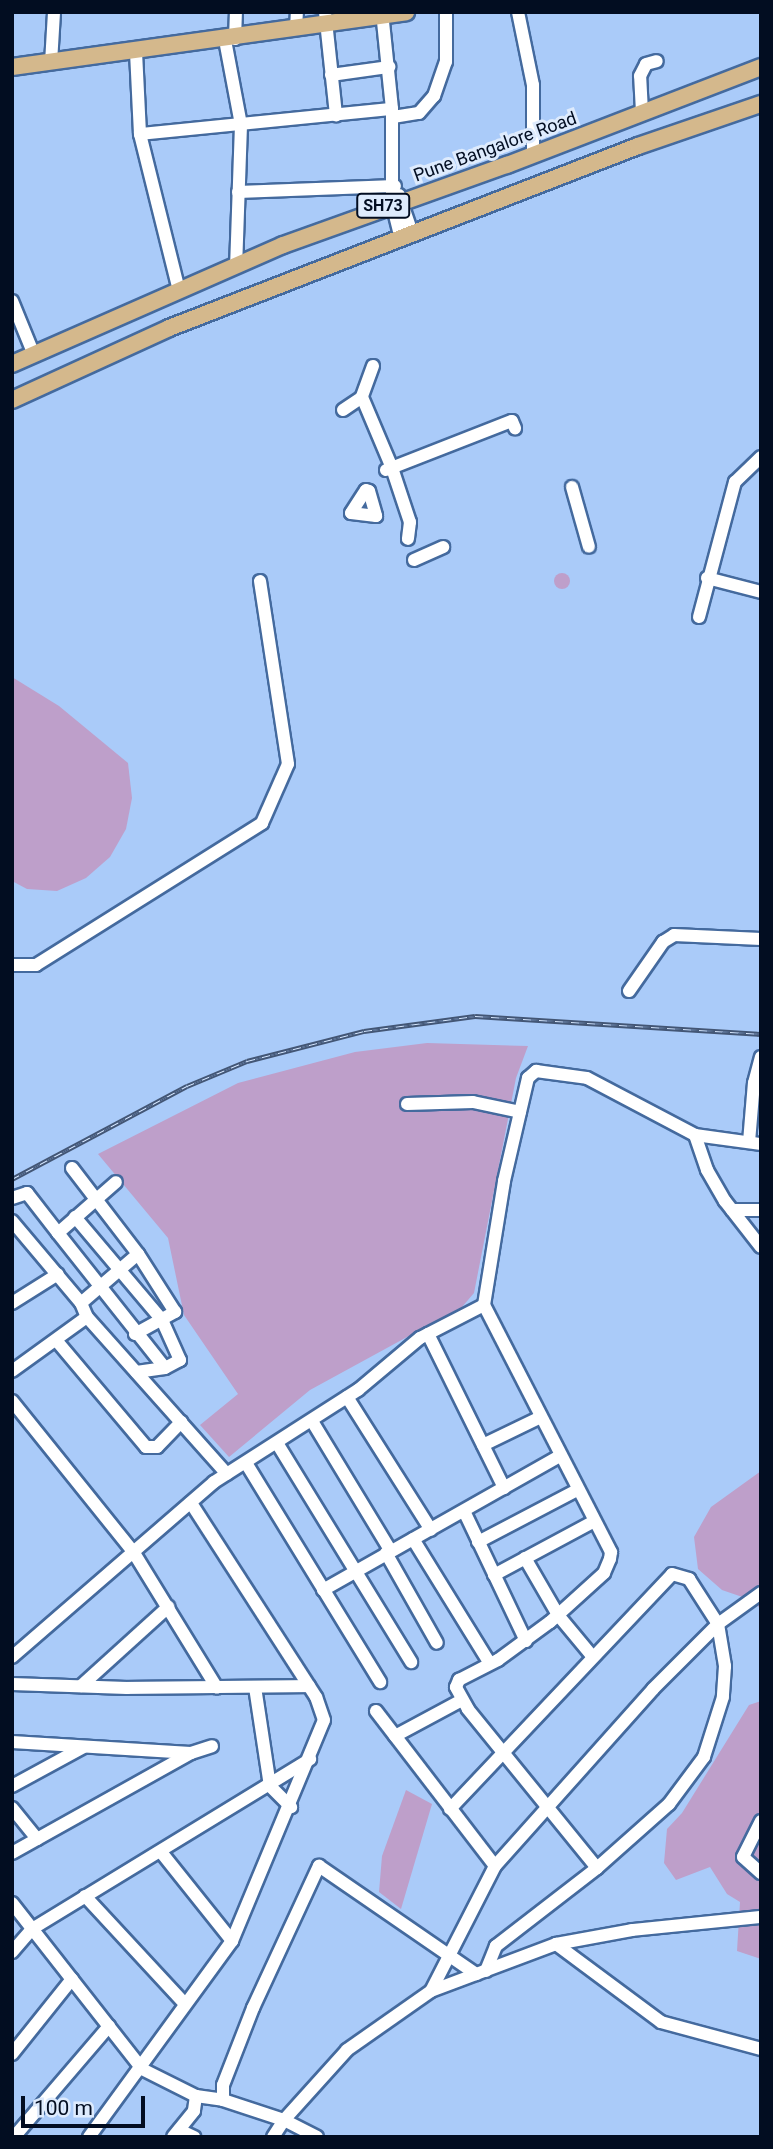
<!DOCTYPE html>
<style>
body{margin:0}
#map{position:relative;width:773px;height:2149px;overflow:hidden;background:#aacbf9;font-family:Roboto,sans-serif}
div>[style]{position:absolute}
.green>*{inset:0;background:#be9fca}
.round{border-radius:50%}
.roads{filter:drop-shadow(2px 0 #446a9e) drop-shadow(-2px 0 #446a9e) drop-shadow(0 2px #446a9e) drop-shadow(0 -2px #446a9e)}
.minor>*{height:12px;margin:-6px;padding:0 6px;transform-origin:6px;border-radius:6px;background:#fff}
.major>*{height:16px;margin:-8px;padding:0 8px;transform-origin:8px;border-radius:8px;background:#d4b88c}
.rail>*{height:5px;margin-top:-2.5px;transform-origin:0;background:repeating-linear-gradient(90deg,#deebfd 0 8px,#435675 0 16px);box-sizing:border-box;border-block:2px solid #435675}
span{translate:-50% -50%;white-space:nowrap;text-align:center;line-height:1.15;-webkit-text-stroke:6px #deebfd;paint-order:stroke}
.shield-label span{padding:2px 5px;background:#deebfd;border:2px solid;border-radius:5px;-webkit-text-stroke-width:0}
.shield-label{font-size:16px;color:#020d21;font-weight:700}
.street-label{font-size:18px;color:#020d21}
.frame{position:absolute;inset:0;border:14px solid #020d21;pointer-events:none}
.scale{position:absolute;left:21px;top:2096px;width:124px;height:32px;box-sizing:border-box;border:4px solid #020d21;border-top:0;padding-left:9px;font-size:21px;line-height:24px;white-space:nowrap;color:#020d21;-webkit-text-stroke:5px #deebfd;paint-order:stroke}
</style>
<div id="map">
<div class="green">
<div class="round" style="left:554px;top:573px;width:16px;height:16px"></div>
<div style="clip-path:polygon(12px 677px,59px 706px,128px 763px,132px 798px,126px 829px,110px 857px,86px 878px,57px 891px,27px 889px,12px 881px)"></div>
<div style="clip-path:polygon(427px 1043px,528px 1046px,516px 1078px,474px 1293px,462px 1307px,310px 1390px,229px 1457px,200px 1425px,238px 1394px,184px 1315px,168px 1238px,98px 1154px,238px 1083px,355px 1052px)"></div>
<div style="clip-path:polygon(761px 1471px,761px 1610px,754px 1601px,722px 1590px,698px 1569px,694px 1537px,711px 1507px)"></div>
<div style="clip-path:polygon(761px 1701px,761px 1959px,737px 1951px,740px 1902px,727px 1894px,710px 1867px,676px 1880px,664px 1863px,667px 1829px,682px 1813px,749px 1705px)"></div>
<div style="clip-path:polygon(406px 1790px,432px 1804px,401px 1909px,379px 1892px,382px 1856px)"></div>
</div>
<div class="roads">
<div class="minor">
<div style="left:325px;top:12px;width:104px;rotate:83.9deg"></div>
<div style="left:382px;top:12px;width:98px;rotate:84.1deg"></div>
<div style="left:392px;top:109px;width:94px;rotate:90deg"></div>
<div style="left:392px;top:203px;width:34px;rotate:76deg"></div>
<div style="left:518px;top:12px;width:75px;rotate:78.4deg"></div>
<div style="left:533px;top:85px;width:71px;rotate:90deg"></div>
<div style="left:296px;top:29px;width:17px;rotate:-87deg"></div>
<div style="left:235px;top:39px;width:27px;rotate:-88deg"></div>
<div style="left:225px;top:40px;width:86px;rotate:79.3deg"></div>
<div style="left:241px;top:125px;width:141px;rotate:92deg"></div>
<div style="left:136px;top:52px;width:82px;rotate:87.2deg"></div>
<div style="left:140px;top:134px;width:161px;rotate:76deg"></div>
<div style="left:51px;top:63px;width:51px;rotate:-86.6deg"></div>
<div style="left:331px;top:75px;width:59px;rotate:-7.9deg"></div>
<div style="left:642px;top:112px;width:36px;rotate:-93deg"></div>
<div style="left:640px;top:76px;width:13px;rotate:-63deg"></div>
<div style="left:646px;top:64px;width:11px;rotate:-15deg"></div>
<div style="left:393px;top:117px;width:26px;rotate:-9deg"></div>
<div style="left:419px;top:113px;width:23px;rotate:-49deg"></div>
<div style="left:434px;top:96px;width:36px;rotate:-71deg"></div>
<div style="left:446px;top:62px;width:50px;rotate:-90deg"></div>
<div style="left:140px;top:134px;width:253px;rotate:-5.7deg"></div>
<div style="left:238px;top:192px;width:157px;rotate:-2.2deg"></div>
<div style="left:399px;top:195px;width:39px;rotate:71deg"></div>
<div style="left:12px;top:301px;width:58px;rotate:67.8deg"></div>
<div style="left:373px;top:366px;width:33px;rotate:110deg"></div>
<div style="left:362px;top:397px;width:77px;rotate:67.1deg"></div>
<div style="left:343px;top:410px;width:23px;rotate:-34deg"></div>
<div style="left:392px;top:468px;width:57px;rotate:71.6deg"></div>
<div style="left:410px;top:522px;width:17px;rotate:97deg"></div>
<div style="left:386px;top:470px;width:135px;rotate:-21.3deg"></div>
<div style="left:512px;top:421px;width:8px;rotate:67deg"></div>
<div style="left:572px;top:487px;width:62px;rotate:74.2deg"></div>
<div style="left:366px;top:490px;width:3px;rotate:18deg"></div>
<div style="left:369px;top:491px;width:26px;rotate:74deg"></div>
<div style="left:376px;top:516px;width:25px;rotate:-173deg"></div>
<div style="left:351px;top:513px;width:27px;rotate:-57deg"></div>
<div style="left:414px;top:560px;width:32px;rotate:-24deg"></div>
<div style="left:707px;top:578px;width:56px;rotate:14.5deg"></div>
<div style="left:699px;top:617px;width:140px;rotate:-75.1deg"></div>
<div style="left:735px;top:482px;width:36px;rotate:-44deg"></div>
<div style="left:12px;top:965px;width:24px"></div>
<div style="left:36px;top:965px;width:267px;rotate:-32.1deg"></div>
<div style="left:262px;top:823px;width:64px;rotate:-66.2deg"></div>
<div style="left:288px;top:764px;width:185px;rotate:-98.7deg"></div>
<div style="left:629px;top:991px;width:60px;rotate:-55.2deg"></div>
<div style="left:663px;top:942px;width:13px;rotate:-32deg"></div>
<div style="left:674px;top:935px;width:87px;rotate:2.6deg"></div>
<div style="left:407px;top:1104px;width:66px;rotate:-1.7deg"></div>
<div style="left:473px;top:1102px;width:48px;rotate:12deg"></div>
<div style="left:695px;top:1135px;width:37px;rotate:71deg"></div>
<div style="left:707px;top:1170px;width:36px;rotate:60deg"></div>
<div style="left:725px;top:1201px;width:58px;rotate:52deg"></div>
<div style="left:749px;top:1142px;width:59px;rotate:-85.2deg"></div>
<div style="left:754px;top:1083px;width:27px;rotate:-75deg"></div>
<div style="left:72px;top:1168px;width:108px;rotate:52.5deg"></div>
<div style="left:138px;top:1254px;width:75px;rotate:139.3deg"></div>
<div style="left:81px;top:1303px;width:15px;rotate:67deg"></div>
<div style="left:12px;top:1198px;width:16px;rotate:-18deg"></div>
<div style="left:27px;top:1193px;width:51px;rotate:52.2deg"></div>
<div style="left:58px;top:1233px;width:77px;rotate:-41.3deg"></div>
<div style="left:732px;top:1210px;width:29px"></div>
<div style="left:75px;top:1217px;width:135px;rotate:49.8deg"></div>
<div style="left:162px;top:1320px;width:44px;rotate:65.8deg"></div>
<div style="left:180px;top:1360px;width:17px;rotate:152deg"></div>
<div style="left:12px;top:1221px;width:107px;rotate:49.9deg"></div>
<div style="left:58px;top:1233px;width:172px;rotate:51.6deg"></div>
<div style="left:165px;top:1368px;width:29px;rotate:172deg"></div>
<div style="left:12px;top:1303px;width:54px;rotate:-32.2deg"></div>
<div style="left:135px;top:1334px;width:46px;rotate:-28.8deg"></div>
<div style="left:175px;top:1312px;width:69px;rotate:-122.5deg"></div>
<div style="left:428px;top:1334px;width:172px;rotate:63.7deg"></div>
<div style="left:56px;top:1340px;width:140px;rotate:49.9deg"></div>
<div style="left:146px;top:1447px;width:11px"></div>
<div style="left:157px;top:1447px;width:35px;rotate:-46deg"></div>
<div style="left:12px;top:1371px;width:92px;rotate:-35.8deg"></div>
<div style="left:87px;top:1317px;width:210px;rotate:48.3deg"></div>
<div style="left:347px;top:1397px;width:157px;rotate:57.7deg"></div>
<div style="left:12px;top:1401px;width:195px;rotate:51.2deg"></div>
<div style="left:134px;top:1553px;width:158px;rotate:58.4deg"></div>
<div style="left:312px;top:1421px;width:151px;rotate:58.8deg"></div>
<div style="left:277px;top:1443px;width:257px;rotate:58.5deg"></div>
<div style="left:483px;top:1445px;width:64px;rotate:-25.8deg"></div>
<div style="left:246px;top:1463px;width:257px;rotate:58.5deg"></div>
<div style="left:464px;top:1511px;width:144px;rotate:64.5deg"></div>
<div style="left:413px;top:1539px;width:145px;rotate:58.3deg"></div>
<div style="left:478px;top:1542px;width:112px;rotate:-27.7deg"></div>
<div style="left:386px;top:1553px;width:103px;rotate:60.5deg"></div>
<div style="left:525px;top:1558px;width:66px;rotate:59.9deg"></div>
<div style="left:558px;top:1615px;width:53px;rotate:50.3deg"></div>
<div style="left:494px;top:1575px;width:112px;rotate:-28.2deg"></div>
<div style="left:323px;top:1590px;width:272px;rotate:-29.5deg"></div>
<div style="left:12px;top:1657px;width:267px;rotate:-40.9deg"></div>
<div style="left:214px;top:1482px;width:171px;rotate:-32.6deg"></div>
<div style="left:358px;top:1390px;width:81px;rotate:-40deg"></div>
<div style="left:420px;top:1338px;width:72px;rotate:-27.3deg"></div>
<div style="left:12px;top:1684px;width:115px;rotate:2deg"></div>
<div style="left:127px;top:1688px;width:182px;rotate:-0.6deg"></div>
<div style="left:81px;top:1686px;width:118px;rotate:-42.2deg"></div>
<div style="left:255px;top:1687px;width:100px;rotate:81.4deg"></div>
<div style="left:270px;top:1786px;width:30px;rotate:45deg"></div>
<div style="left:376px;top:1711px;width:195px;rotate:52.5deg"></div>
<div style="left:495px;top:1866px;width:140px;rotate:117.1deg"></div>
<div style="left:395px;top:1736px;width:76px;rotate:-28.2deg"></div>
<div style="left:12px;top:1742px;width:179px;rotate:3.5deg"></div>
<div style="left:191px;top:1753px;width:22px;rotate:-18deg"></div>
<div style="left:12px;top:1786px;width:80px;rotate:-28.5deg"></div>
<div style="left:12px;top:1808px;width:40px;rotate:51deg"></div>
<div style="left:450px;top:1809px;width:323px;rotate:-46.6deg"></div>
<div style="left:672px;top:1574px;width:18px;rotate:16deg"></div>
<div style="left:689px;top:1579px;width:54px;rotate:57.2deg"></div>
<div style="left:718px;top:1624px;width:43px;rotate:80.5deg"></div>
<div style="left:725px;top:1666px;width:31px;rotate:94deg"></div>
<div style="left:723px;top:1697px;width:63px;rotate:107.6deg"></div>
<div style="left:704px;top:1757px;width:59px;rotate:126.7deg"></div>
<div style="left:669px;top:1804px;width:96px;rotate:138.4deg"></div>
<div style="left:597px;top:1868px;width:128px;rotate:142.3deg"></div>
<div style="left:496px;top:1946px;width:27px;rotate:112deg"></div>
<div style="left:761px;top:1821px;width:40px;rotate:116.6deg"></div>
<div style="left:743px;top:1857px;width:24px;rotate:42deg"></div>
<div style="left:161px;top:1852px;width:114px;rotate:51.4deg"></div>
<div style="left:12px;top:1853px;width:205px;rotate:-29.2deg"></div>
<div style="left:495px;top:1866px;width:237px;rotate:-48.2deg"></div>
<div style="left:653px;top:1689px;width:92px;rotate:-45deg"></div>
<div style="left:718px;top:1624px;width:53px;rotate:-35.8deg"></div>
<div style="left:597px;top:1868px;width:205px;rotate:-129.1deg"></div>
<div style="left:468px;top:1709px;width:25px;rotate:-119deg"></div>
<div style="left:456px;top:1687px;width:8px;rotate:-67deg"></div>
<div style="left:459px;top:1680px;width:44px;rotate:-27.1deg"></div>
<div style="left:498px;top:1660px;width:64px;rotate:-36.2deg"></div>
<div style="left:550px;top:1622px;width:73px;rotate:-42.2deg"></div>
<div style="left:604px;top:1573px;width:15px;rotate:-67deg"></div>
<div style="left:610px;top:1559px;width:7px;rotate:-82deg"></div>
<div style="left:611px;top:1552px;width:278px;rotate:-117.2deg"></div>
<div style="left:484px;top:1305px;width:126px;rotate:-80.8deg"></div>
<div style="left:504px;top:1181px;width:106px;rotate:-76.9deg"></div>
<div style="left:528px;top:1078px;width:11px;rotate:-41deg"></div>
<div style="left:536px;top:1071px;width:51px;rotate:7.8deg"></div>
<div style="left:587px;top:1078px;width:122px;rotate:27.8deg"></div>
<div style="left:695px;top:1135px;width:67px;rotate:7.8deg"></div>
<div style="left:85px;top:1896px;width:147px;rotate:47.2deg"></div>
<div style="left:12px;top:1903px;width:211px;rotate:51.9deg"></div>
<div style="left:142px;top:2069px;width:60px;rotate:26.6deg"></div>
<div style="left:196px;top:2096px;width:15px;rotate:98deg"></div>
<div style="left:194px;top:2111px;width:33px;rotate:129deg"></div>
<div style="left:556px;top:1944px;width:131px;rotate:36.6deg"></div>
<div style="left:661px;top:2022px;width:104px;rotate:15.1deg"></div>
<div style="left:12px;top:1952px;width:30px;rotate:-49deg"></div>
<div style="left:32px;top:1929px;width:326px;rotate:-31.4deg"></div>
<div style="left:12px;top:2054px;width:96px;rotate:-51.3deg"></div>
<div style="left:196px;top:2096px;width:27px;rotate:8deg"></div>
<div style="left:223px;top:2100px;width:64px;rotate:18.2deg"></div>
<div style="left:284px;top:2120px;width:94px;rotate:-48deg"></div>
<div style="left:347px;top:2050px;width:103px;rotate:-35.1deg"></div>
<div style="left:431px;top:1991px;width:134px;rotate:-20.6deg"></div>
<div style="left:556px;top:1944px;width:77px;rotate:-10.4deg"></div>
<div style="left:632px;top:1930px;width:130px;rotate:-5.8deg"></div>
<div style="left:223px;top:2100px;width:15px;rotate:-90deg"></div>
<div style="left:223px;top:2085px;width:83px;rotate:-68.7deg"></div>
<div style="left:253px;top:2008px;width:157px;rotate:-65.1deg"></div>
<div style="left:319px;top:1866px;width:191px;rotate:34.5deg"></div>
<div style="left:179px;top:2130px;width:17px;rotate:25deg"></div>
<div style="left:14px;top:2137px;width:146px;rotate:-49.4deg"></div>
<div style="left:89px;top:2137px;width:243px;rotate:-53.9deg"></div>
<div style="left:232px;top:1941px;width:239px;rotate:-67.4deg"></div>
<div style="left:324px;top:1720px;width:24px;rotate:-109deg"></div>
<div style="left:316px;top:1697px;width:231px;rotate:-122.8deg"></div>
<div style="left:273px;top:2137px;width:20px;rotate:-57deg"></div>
<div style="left:284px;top:2120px;width:37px;rotate:27deg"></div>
</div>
<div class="major">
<div style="left:12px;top:67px;width:398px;rotate:-7.9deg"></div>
<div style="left:12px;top:364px;width:296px;rotate:-23.7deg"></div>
<div style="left:283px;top:245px;width:238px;rotate:-19.7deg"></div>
<div style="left:507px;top:165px;width:272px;rotate:-21.1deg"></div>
<div style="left:12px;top:400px;width:173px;rotate:-24.6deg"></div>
<div style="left:169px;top:328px;width:503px;rotate:-21.21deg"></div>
<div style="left:638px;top:146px;width:130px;rotate:-18.9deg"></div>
</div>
</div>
<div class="rail">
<div style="left:12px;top:1179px;width:198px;rotate:-28deg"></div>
<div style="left:187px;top:1086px;width:65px;rotate:-22.6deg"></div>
<div style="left:247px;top:1061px;width:121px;rotate:-14.4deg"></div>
<div style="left:364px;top:1031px;width:112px;rotate:-7.7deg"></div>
<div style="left:475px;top:1016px;width:287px;rotate:3.6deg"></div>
</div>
<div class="shield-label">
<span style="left:383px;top:206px">SH73</span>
</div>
<div class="street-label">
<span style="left:495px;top:147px;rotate:-20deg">Pune Bangalore Road</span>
</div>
<div class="frame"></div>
<div class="scale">100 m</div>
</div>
